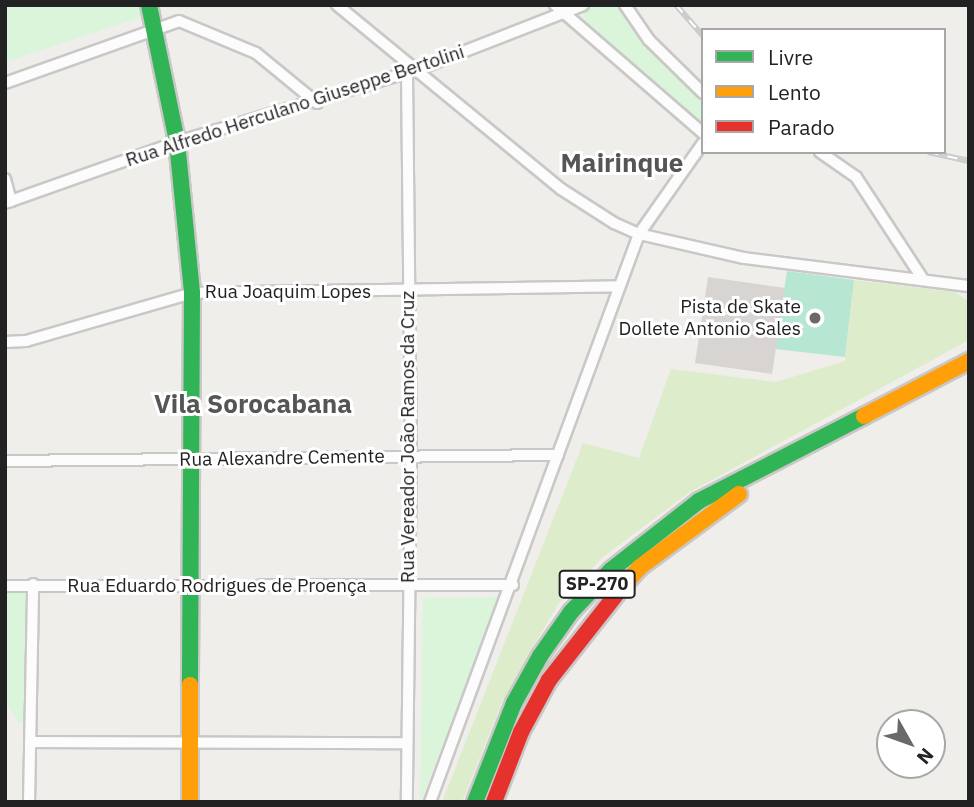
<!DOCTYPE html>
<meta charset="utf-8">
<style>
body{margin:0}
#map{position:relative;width:974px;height:807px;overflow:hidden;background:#f0eeeb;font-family:"IBM Plex Sans",sans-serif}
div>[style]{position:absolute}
.grass>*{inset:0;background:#ddeccb}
.park>*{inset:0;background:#daf5da}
.pitch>*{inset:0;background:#b7e6d2}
.building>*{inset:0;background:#d7d4d2}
.roads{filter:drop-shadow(2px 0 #c9c8c7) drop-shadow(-2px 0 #c9c8c7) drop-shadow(0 2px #c9c8c7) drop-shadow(0 -2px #c9c8c7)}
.street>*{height:10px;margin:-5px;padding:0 5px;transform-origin:5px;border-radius:5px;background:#fdfcfc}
.fast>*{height:16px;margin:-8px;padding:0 8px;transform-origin:8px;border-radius:8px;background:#30b455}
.slow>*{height:16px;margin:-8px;padding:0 8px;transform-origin:8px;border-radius:8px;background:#ff9f0a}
.jam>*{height:16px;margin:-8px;padding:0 8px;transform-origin:8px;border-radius:8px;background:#e5322d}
.rail>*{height:6px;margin-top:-3px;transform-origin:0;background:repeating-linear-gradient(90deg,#fff 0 10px,#ccc 0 20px);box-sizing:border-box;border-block:2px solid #ccc}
.dots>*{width:19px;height:19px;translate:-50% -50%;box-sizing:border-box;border:4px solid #fff;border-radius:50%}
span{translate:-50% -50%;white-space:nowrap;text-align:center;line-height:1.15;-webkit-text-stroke:6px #fff;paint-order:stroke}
.shield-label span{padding:2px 5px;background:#fff;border:2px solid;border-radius:5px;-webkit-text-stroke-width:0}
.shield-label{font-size:18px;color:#222;font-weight:700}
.street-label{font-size:19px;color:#222}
.poi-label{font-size:19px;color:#222}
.right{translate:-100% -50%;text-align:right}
.district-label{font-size:26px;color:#555;font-weight:700}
.frame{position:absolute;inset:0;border:7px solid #222;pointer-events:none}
.legend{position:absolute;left:701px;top:28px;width:245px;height:126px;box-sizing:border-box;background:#fff;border:2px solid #a7a7a7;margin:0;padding:9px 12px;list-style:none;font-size:21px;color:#222}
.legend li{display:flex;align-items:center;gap:14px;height:35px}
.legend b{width:35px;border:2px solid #a7a7a7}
.north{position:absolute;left:876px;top:709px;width:70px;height:70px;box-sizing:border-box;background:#fff;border:2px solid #a7a7a7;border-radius:50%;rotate:130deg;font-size:19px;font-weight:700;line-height:28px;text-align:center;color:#222}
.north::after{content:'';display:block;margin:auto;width:24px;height:32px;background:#6a6968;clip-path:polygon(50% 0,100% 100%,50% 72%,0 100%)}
</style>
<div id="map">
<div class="grass">
<div style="clip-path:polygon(854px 280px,955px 292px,969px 302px,969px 340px,690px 492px,603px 557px,559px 603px,530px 652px,503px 700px,462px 802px,442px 802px,583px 443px,639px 458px,671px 369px,776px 382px,845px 361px)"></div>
</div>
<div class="park">
<div style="clip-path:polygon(5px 5px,140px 5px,142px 17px,5px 62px)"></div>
<div style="clip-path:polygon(590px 5px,619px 5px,654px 52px,703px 99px,703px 124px,591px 27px,582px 14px)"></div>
<div style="clip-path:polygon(31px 590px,25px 723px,18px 722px,5px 701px,5px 591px)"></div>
<div style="clip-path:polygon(498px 597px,421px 802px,420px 802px,423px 598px)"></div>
</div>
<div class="pitch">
<div style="clip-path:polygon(787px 271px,854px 280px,845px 357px,775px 349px)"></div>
</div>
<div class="building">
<div style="clip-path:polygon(708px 277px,785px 288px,772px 374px,695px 363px)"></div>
</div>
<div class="roads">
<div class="street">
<div style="left:337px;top:5px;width:290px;rotate:39.4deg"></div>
<div style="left:561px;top:189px;width:63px;rotate:32.7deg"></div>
<div style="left:614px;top:223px;width:27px;rotate:24deg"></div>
<div style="left:639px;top:234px;width:108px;rotate:12.9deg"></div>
<div style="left:744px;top:258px;width:227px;rotate:7.1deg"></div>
<div style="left:555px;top:5px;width:196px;rotate:40.9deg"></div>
<div style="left:625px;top:5px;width:42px;rotate:55.6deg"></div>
<div style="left:649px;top:40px;width:76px;rotate:44.5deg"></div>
<div style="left:407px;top:73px;width:384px;rotate:89.4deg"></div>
<div style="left:411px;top:457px;width:345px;rotate:90.7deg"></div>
<div style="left:5px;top:83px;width:185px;rotate:-19.6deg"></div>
<div style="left:179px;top:21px;width:83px;rotate:22.6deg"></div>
<div style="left:256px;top:53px;width:79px;rotate:39.3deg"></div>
<div style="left:820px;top:152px;width:44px;rotate:34.8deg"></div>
<div style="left:856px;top:177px;width:121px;rotate:56.8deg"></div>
<div style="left:5px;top:179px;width:23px;rotate:75deg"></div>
<div style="left:5px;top:203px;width:182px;rotate:-19.5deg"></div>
<div style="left:177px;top:142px;width:253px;rotate:-16.8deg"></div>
<div style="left:419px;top:69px;width:176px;rotate:-21.3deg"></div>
<div style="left:5px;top:342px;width:21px;rotate:-3deg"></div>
<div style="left:26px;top:341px;width:173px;rotate:-16.1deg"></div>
<div style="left:192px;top:293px;width:427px;rotate:-0.9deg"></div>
<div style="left:5px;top:461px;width:553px;rotate:-0.62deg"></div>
<div style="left:5px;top:586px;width:508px;rotate:-0.11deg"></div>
<div style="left:30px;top:742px;width:376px;rotate:0.2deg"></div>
<div style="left:29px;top:802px;width:218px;rotate:-88.9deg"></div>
<div style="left:430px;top:802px;width:605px;rotate:-69.8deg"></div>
<div style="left:639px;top:234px;width:111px;rotate:-54.9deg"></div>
</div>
<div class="fast">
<div style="left:149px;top:5px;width:140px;rotate:78.4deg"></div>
<div style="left:177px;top:142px;width:152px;rotate:84.3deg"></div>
<div style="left:192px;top:293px;width:392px;rotate:90.3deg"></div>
<div style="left:475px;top:802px;width:106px;rotate:-68.5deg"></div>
<div style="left:514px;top:703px;width:54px;rotate:-61deg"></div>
<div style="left:540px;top:656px;width:54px;rotate:-54.8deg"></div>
<div style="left:571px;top:612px;width:58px;rotate:-46.4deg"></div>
<div style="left:611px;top:570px;width:112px;rotate:-38.1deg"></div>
<div style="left:699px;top:501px;width:186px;rotate:-27.3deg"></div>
</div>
<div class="slow">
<div style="left:864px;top:416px;width:119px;rotate:-27.6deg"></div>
<div style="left:623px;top:586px;width:25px;rotate:-48deg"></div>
<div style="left:640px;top:567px;width:123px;rotate:-36.4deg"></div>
<div style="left:190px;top:802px;width:117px;rotate:-90deg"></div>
</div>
<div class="jam">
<div style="left:494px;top:802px;width:75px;rotate:-68.9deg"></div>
<div style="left:521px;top:732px;width:59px;rotate:-61.7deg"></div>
<div style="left:549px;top:680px;width:120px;rotate:-51.8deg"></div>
</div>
</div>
<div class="rail">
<div style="left:676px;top:5px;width:41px;rotate:48.9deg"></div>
<div style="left:928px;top:152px;width:42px;rotate:12.4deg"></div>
</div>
<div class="dots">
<div style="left:815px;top:318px;background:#6a6968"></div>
</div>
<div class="shield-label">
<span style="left:597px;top:584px">SP-270</span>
</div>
<div class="street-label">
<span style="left:295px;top:106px;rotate:-18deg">Rua Alfredo Herculano Giuseppe Bertolini</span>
<span style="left:288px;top:292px">Rua Joaquim Lopes</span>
<span style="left:408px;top:437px;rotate:-90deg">Rua Vereador João Ramos da Cruz</span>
<span style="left:282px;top:458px;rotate:-1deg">Rua Alexandre Cemente</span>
<span style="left:217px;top:586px">Rua Eduardo Rodrigues de Proença</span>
</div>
<div class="poi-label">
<span class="right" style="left:801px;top:318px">Pista de Skate<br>Dollete Antonio Sales</span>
</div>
<div class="district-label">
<span style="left:622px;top:163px">Mairinque</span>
<span style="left:253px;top:404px">Vila Sorocabana</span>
</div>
<div class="frame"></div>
<ul class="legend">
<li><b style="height:9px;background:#30b455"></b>Livre</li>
<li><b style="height:9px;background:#ff9f0a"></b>Lento</li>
<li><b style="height:9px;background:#e5322d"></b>Parado</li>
</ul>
<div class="north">N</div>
</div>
